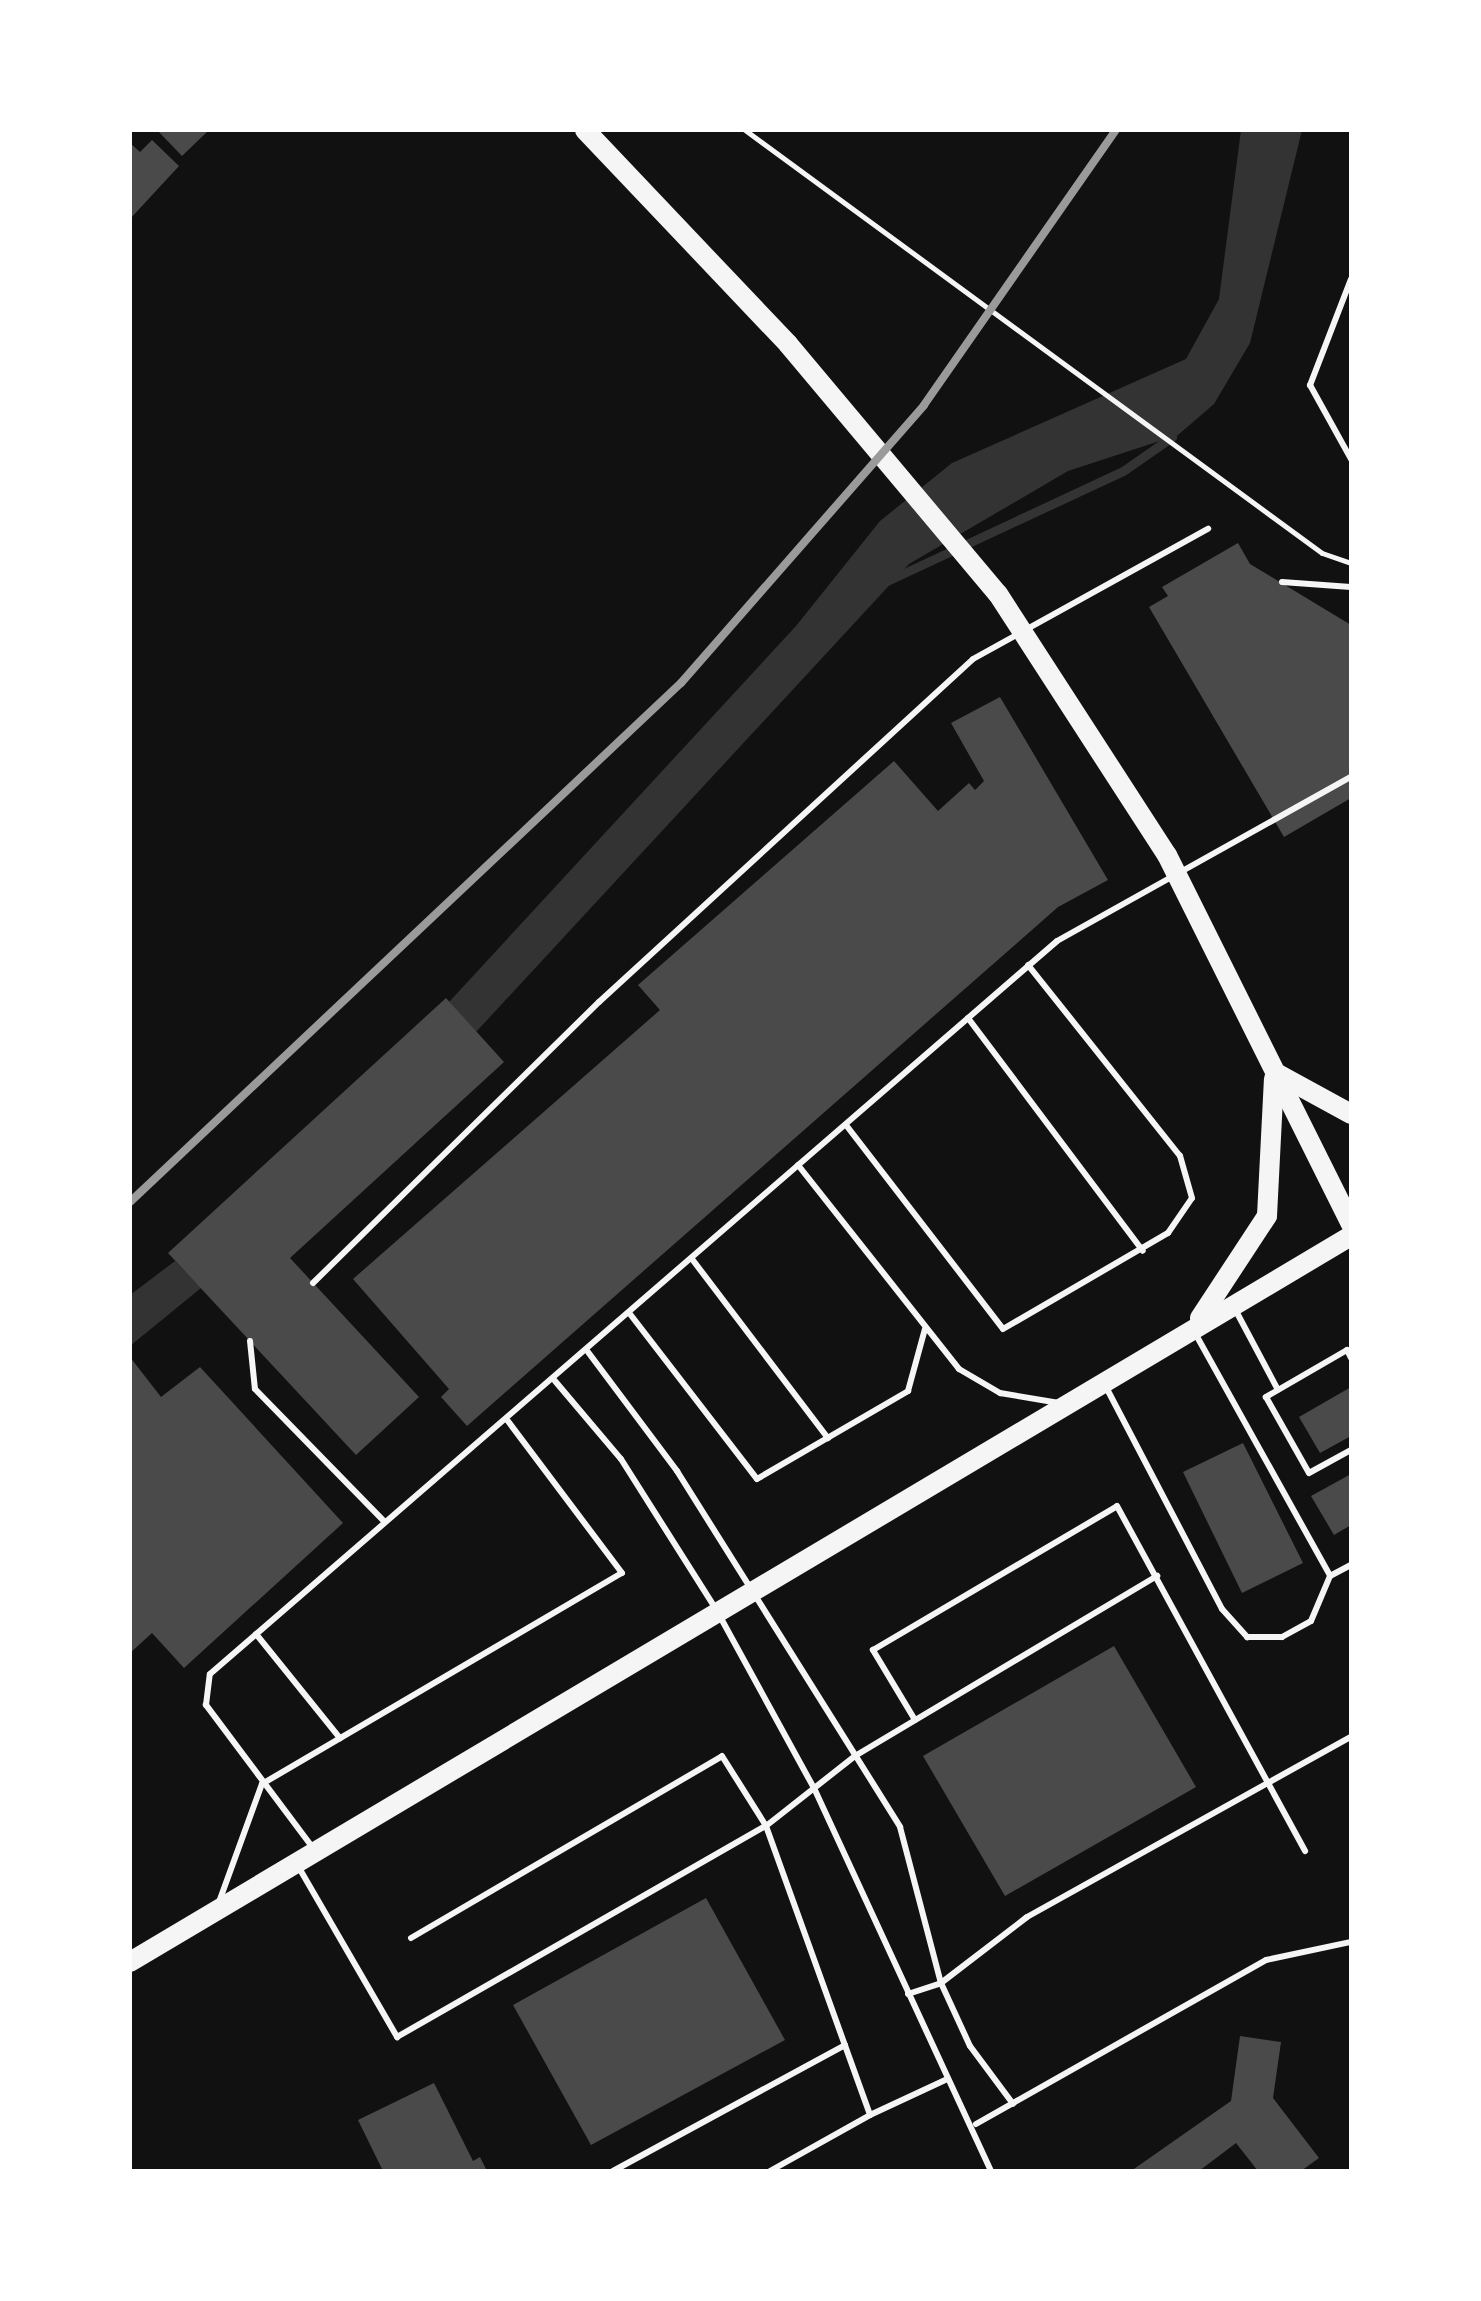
<!DOCTYPE html>
<style>
body{margin:0}
#map{position:relative;width:1481px;height:2301px;overflow:hidden;background:#111;font-family:"IBM Plex Serif",serif}
div>[style]{position:absolute}
.water>*{inset:0;background:#333}
.stream>*{height:9px;margin:-4.5px;padding:0 4.5px;transform-origin:4.5px;border-radius:4.5px;background:#333}
.building>*{inset:0;background:#4a4a4a}
.path>*{height:5px;margin:-2.5px;padding:0 2.5px;transform-origin:2.5px;border-radius:2.5px;background:#f5f5f5}
.service>*{height:6px;margin:-3px;padding:0 3px;transform-origin:3px;border-radius:3px;background:#f5f5f5}
.primary>*{height:20px;margin:-10px;padding:0 10px;transform-origin:10px;border-radius:10px;background:#f5f5f5}
.rail>*{height:8px;margin:-4px;padding:0 4px;transform-origin:4px;border-radius:4px;background:#9a9a9a}
span{translate:-50% -50%;white-space:nowrap;text-align:center;line-height:1.15;-webkit-text-stroke:10px #fff;paint-order:stroke}
.frame{position:absolute;inset:0;border:132px solid #fff;pointer-events:none}
</style>
<div id="map">
<div class="water">
<div style="clip-path:polygon(1241px 130px,1302px 130px,1250px 343px,1214px 404px,1178px 435px,1068px 471px,909px 564px,476px 1032px,449px 1002px,796px 626px,880px 521px,952px 463px,1186px 359px,1219px 299px)"></div>
<div style="clip-path:polygon(175px 1261px,201px 1288px,130px 1346px,130px 1295px)"></div>
</div>
<div class="stream">
<div style="left:887px;top:581px;width:260px;rotate:-25deg"></div>
<div style="left:1123px;top:471px;width:60px;rotate:-34.8deg"></div>
</div>
<div class="building">
<div style="clip-path:polygon(157px 130px,209px 130px,182px 156px)"></div>
<div style="clip-path:polygon(152px 140px,179px 166px,130px 219px,130px 143px,140px 152px)"></div>
<div style="clip-path:polygon(1238px 543px,1250px 564px,1351px 625px,1351px 798px,1284px 837px,1149px 607px,1168px 596px,1162px 587px)"></div>
<div style="clip-path:polygon(1000px 697px,1108px 880px,1058px 907px,467px 1426px,441px 1397px,449px 1389px,353px 1279px,660px 1010px,638px 985px,894px 761px,938px 811px,969px 783px,975px 790px,984px 781px,951px 723px)"></div>
<div style="clip-path:polygon(446px 998px,504px 1062px,290px 1258px,419px 1397px,356px 1455px,168px 1253px)"></div>
<div style="clip-path:polygon(130px 1357px,161px 1397px,200px 1367px,343px 1523px,184px 1668px,152px 1633px,130px 1653px)"></div>
<div style="clip-path:polygon(1351px 1387px,1351px 1436px,1320px 1453px,1299px 1417px)"></div>
<div style="clip-path:polygon(1243px 1443px,1303px 1563px,1242px 1593px,1183px 1472px)"></div>
<div style="clip-path:polygon(1351px 1474px,1351px 1525px,1334px 1535px,1311px 1496px)"></div>
<div style="clip-path:polygon(1114px 1646px,1196px 1787px,1005px 1896px,923px 1756px)"></div>
<div style="clip-path:polygon(706px 1898px,785px 2040px,591px 2145px,513px 2005px)"></div>
<div style="clip-path:polygon(1240px 2036px,1281px 2042px,1273px 2098px,1319px 2158px,1301px 2171px,1258px 2171px,1236px 2143px,1199px 2171px,1131px 2171px,1231px 2101px)"></div>
<div style="clip-path:polygon(434px 2083px,473px 2161px,480px 2157px,487px 2171px,383px 2171px,358px 2120px)"></div>
</div>
<div class="path">
<div style="left:745px;top:130px;width:715px;rotate:36.25deg"></div>
<div style="left:1322px;top:553px;width:31px;rotate:19deg"></div>
</div>
<div class="service">
<div style="left:1351px;top:279px;width:114px;rotate:111.1deg"></div>
<div style="left:1310px;top:385px;width:85px;rotate:61deg"></div>
<div style="left:1282px;top:582px;width:69px;rotate:4.1deg"></div>
<div style="left:968px;top:1018px;width:291px;rotate:53.1deg"></div>
<div style="left:846px;top:1125px;width:257px;rotate:52.4deg"></div>
<div style="left:1003px;top:1329px;width:191px;rotate:-30.2deg"></div>
<div style="left:1168px;top:1233px;width:42px;rotate:-55.6deg"></div>
<div style="left:1192px;top:1198px;width:44px;rotate:-105.9deg"></div>
<div style="left:1180px;top:1156px;width:244px;rotate:-128.5deg"></div>
<div style="left:798px;top:1165px;width:260px;rotate:51.7deg"></div>
<div style="left:959px;top:1369px;width:48px;rotate:30.3deg"></div>
<div style="left:1000px;top:1393px;width:60px;rotate:9.6deg"></div>
<div style="left:692px;top:1259px;width:225px;rotate:52.8deg"></div>
<div style="left:313px;top:1283px;width:401px;rotate:-44.5deg"></div>
<div style="left:599px;top:1002px;width:507px;rotate:-42.52deg"></div>
<div style="left:973px;top:659px;width:269px;rotate:-29deg"></div>
<div style="left:1236px;top:1311px;width:89px;rotate:62deg"></div>
<div style="left:630px;top:1314px;width:208px;rotate:52.4deg"></div>
<div style="left:757px;top:1479px;width:175px;rotate:-30.2deg"></div>
<div style="left:908px;top:1391px;width:64px;rotate:-74.7deg"></div>
<div style="left:1195px;top:1333px;width:278px;rotate:60.9deg"></div>
<div style="left:250px;top:1341px;width:48px;rotate:84.1deg"></div>
<div style="left:255px;top:1389px;width:186px;rotate:45.7deg"></div>
<div style="left:588px;top:1352px;width:149px;rotate:53.2deg"></div>
<div style="left:677px;top:1471px;width:420px;rotate:57.9deg"></div>
<div style="left:900px;top:1827px;width:161px;rotate:75.3deg"></div>
<div style="left:941px;top:1983px;width:69px;rotate:65.3deg"></div>
<div style="left:970px;top:2046px;width:72px;rotate:53.4deg"></div>
<div style="left:1351px;top:1358px;width:9px;rotate:-117deg"></div>
<div style="left:1347px;top:1350px;width:94px;rotate:149.9deg"></div>
<div style="left:1266px;top:1397px;width:87px;rotate:60.5deg"></div>
<div style="left:1309px;top:1473px;width:48px;rotate:-28.7deg"></div>
<div style="left:555px;top:1381px;width:102px;rotate:49.8deg"></div>
<div style="left:621px;top:1459px;width:180px;rotate:57.7deg"></div>
<div style="left:717px;top:1611px;width:202px;rotate:61.3deg"></div>
<div style="left:814px;top:1788px;width:422px;rotate:65.2deg"></div>
<div style="left:1106px;top:1387px;width:250px;rotate:62.4deg"></div>
<div style="left:1222px;top:1609px;width:38px;rotate:48deg"></div>
<div style="left:1247px;top:1637px;width:35px"></div>
<div style="left:1282px;top:1637px;width:33px;rotate:-29deg"></div>
<div style="left:1311px;top:1621px;width:49px;rotate:-67.1deg"></div>
<div style="left:1330px;top:1576px;width:24px;rotate:-28deg"></div>
<div style="left:256px;top:1634px;width:134px;rotate:51.1deg"></div>
<div style="left:915px;top:1720px;width:82px;rotate:-121deg"></div>
<div style="left:873px;top:1650px;width:283px;rotate:-30.5deg"></div>
<div style="left:1117px;top:1506px;width:393px;rotate:61.4deg"></div>
<div style="left:313px;top:1848px;width:179px;rotate:-126.8deg"></div>
<div style="left:206px;top:1705px;width:31px;rotate:-83deg"></div>
<div style="left:210px;top:1674px;width:1120px;rotate:-40.87deg"></div>
<div style="left:1057px;top:941px;width:337px;rotate:-29.2deg"></div>
<div style="left:298px;top:1866px;width:198px;rotate:59.9deg"></div>
<div style="left:397px;top:2037px;width:425px;rotate:-29.8deg"></div>
<div style="left:766px;top:1826px;width:113px;rotate:-38.2deg"></div>
<div style="left:855px;top:1756px;width:352px;rotate:-30.8deg"></div>
<div style="left:219px;top:1902px;width:126px;rotate:-70deg"></div>
<div style="left:262px;top:1784px;width:417px;rotate:-30.4deg"></div>
<div style="left:622px;top:1573px;width:190px;rotate:-126.9deg"></div>
<div style="left:411px;top:1938px;width:360px;rotate:-30.3deg"></div>
<div style="left:722px;top:1756px;width:83px;rotate:57.8deg"></div>
<div style="left:766px;top:1826px;width:307px;rotate:70.2deg"></div>
<div style="left:870px;top:2115px;width:83px;rotate:-25deg"></div>
<div style="left:908px;top:1994px;width:35px;rotate:-18deg"></div>
<div style="left:941px;top:1983px;width:108px;rotate:-37.5deg"></div>
<div style="left:1027px;top:1917px;width:371px;rotate:-29.1deg"></div>
<div style="left:976px;top:2124px;width:333px;rotate:-29.5deg"></div>
<div style="left:1266px;top:1960px;width:87px;rotate:-12deg"></div>
<div style="left:613px;top:2171px;width:264px;rotate:-28.5deg"></div>
<div style="left:770px;top:2171px;width:115px;rotate:-29.2deg"></div>
</div>
<div class="primary">
<div style="left:585px;top:130px;width:295px;rotate:46.5deg"></div>
<div style="left:788px;top:344px;width:326px;rotate:50deg"></div>
<div style="left:998px;top:594px;width:311px;rotate:57.1deg"></div>
<div style="left:1167px;top:855px;width:412px;rotate:63.5deg"></div>
<div style="left:1276px;top:1073px;width:85px;rotate:28.7deg"></div>
<div style="left:1200px;top:1318px;width:122px;rotate:-56.7deg"></div>
<div style="left:1267px;top:1216px;width:137px;rotate:-87.1deg"></div>
<div style="left:130px;top:1962px;width:1421px;rotate:-30.74deg"></div>
</div>
<div class="rail">
<div style="left:130px;top:1202px;width:757px;rotate:-43.29deg"></div>
<div style="left:681px;top:683px;width:369px;rotate:-48.8deg"></div>
<div style="left:924px;top:405px;width:335px;rotate:-55.1deg"></div>
</div>
<div class="frame"></div>
</div>
